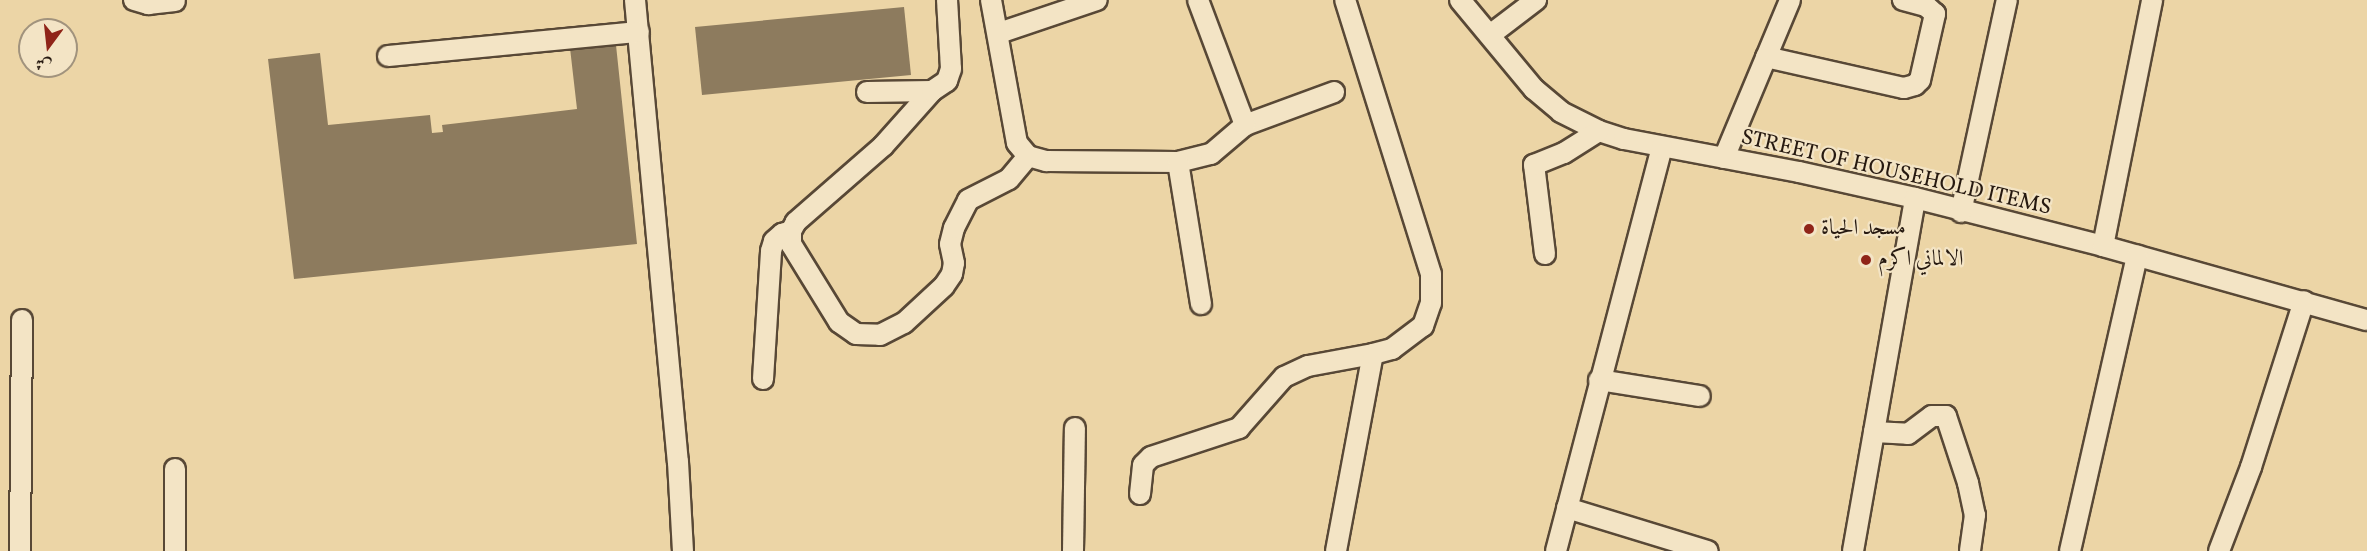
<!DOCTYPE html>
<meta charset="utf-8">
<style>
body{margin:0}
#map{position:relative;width:2367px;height:551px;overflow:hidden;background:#ecd5a6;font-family:Vollkorn,Amiri,serif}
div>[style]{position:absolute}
.building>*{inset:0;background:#8d7b5e}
.roads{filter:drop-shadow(2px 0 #584836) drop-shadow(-2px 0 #584836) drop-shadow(0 2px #584836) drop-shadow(0 -2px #584836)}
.minor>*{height:20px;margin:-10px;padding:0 10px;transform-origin:10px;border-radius:10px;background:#f3e4c5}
.dots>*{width:16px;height:16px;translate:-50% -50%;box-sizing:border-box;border:3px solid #f3e4c5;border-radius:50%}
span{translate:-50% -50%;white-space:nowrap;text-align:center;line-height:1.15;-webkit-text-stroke:4.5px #f3e4c5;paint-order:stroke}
.street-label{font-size:22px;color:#261910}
.poi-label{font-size:22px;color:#261910}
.left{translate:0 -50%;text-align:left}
.north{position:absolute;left:18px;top:18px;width:60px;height:60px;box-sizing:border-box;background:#f3e4c5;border:2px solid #a1937d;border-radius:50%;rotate:195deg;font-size:16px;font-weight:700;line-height:24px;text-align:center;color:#261910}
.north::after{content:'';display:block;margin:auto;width:21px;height:27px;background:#8f2418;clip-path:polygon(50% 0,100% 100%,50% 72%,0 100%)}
</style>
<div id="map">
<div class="building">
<div style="clip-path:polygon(904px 7px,911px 75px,702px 95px,695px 27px)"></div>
<div style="clip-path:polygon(616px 45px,637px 244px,294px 279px,268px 59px,320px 53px,328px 125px,430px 115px,432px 133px,443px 132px,442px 125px,577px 109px,570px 48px)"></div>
</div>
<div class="roads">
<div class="minor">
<div style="left:134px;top:0;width:15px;rotate:16deg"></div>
<div style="left:148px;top:4px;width:27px;rotate:-6deg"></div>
<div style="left:635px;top:0;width:464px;rotate:84.7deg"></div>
<div style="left:678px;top:462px;width:89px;rotate:86.8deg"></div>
<div style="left:991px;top:0;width:145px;rotate:79.7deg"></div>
<div style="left:1017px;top:143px;width:17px;rotate:50deg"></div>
<div style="left:1028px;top:156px;width:19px;rotate:16deg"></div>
<div style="left:1046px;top:161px;width:132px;rotate:0.4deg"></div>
<div style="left:1178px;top:162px;width:34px;rotate:-14deg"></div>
<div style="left:1211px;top:154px;width:45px;rotate:-40.5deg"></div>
<div style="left:1245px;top:125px;width:95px;rotate:-20.3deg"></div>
<div style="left:1198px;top:0;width:134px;rotate:69.4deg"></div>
<div style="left:1460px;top:0;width:116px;rotate:50.3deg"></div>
<div style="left:1534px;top:89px;width:35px;rotate:40deg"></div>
<div style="left:1561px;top:112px;width:42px;rotate:26.6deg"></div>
<div style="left:1599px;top:131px;width:26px;rotate:18deg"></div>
<div style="left:1624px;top:139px;width:178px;rotate:10.7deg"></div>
<div style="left:1799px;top:172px;width:119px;rotate:12.6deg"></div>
<div style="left:1915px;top:198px;width:194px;rotate:14.3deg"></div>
<div style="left:2103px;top:246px;width:274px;rotate:15.7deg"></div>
<div style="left:999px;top:33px;width:103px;rotate:-18.6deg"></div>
<div style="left:1490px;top:35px;width:58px;rotate:-37.3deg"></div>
<div style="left:388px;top:56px;width:252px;rotate:-5.5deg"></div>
<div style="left:1766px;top:57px;width:141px;rotate:12.7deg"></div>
<div style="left:1904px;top:88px;width:11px;rotate:-15deg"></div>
<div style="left:1915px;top:85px;width:7px;rotate:-45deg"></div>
<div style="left:1920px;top:80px;width:68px;rotate:-77.2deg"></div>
<div style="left:1935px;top:14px;width:12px;rotate:-138deg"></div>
<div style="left:1926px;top:6px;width:24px;rotate:-165deg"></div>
<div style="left:932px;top:91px;width:74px;rotate:131.7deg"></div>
<div style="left:883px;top:146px;width:116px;rotate:138.9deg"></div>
<div style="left:796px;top:222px;width:10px;rotate:119deg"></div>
<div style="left:791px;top:231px;width:13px;rotate:90deg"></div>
<div style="left:791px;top:244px;width:92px;rotate:58.4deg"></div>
<div style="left:839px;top:322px;width:21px;rotate:35deg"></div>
<div style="left:856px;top:334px;width:24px;rotate:2deg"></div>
<div style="left:880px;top:335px;width:27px;rotate:-27deg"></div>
<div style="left:904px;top:323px;width:54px;rotate:-42.8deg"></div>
<div style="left:944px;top:286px;width:14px;rotate:-56deg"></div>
<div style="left:952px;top:274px;width:11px;rotate:-80deg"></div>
<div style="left:954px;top:263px;width:19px;rotate:-102deg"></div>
<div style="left:950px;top:244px;width:16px;rotate:-76deg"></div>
<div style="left:954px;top:228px;width:31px;rotate:-63deg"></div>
<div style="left:968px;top:200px;width:46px;rotate:-27.1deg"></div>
<div style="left:1009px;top:179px;width:30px;rotate:-50deg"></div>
<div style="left:867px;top:92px;width:65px;rotate:-0.9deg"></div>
<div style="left:932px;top:91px;width:18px;rotate:-34deg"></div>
<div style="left:947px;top:81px;width:13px;rotate:-72deg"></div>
<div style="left:951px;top:69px;width:69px;rotate:-93.3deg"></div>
<div style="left:1724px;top:158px;width:171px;rotate:-67.3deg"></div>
<div style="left:1178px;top:162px;width:144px;rotate:80.8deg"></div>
<div style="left:1961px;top:212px;width:217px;rotate:-77.8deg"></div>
<div style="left:2103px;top:246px;width:251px;rotate:-78.7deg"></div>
<div style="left:1545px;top:254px;width:90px;rotate:-97deg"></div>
<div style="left:1534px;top:165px;width:32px;rotate:-22deg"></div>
<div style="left:1564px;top:153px;width:41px;rotate:-32.2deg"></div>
<div style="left:763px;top:379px;width:128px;rotate:-86.4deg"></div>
<div style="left:771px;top:251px;width:10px;rotate:-73deg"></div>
<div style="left:774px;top:241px;width:11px;rotate:-41deg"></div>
<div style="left:782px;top:234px;width:9px;rotate:-18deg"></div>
<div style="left:1599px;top:380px;width:102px;rotate:9deg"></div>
<div style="left:1874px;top:432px;width:34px;rotate:3deg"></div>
<div style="left:1908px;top:434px;width:30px;rotate:-37deg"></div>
<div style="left:1932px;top:416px;width:14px"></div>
<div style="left:1946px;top:416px;width:71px;rotate:71.8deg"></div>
<div style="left:1968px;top:483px;width:33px;rotate:78deg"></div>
<div style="left:1975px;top:515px;width:36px;rotate:98deg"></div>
<div style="left:1140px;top:494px;width:29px;rotate:-84deg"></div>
<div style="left:1143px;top:465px;width:11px;rotate:-45deg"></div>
<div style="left:1151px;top:457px;width:93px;rotate:-18.2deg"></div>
<div style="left:1239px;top:428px;width:68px;rotate:-48.6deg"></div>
<div style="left:1284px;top:377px;width:26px;rotate:-25deg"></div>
<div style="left:1308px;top:366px;width:66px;rotate:-10.5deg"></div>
<div style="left:1567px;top:508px;width:147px;rotate:17deg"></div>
<div style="left:20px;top:551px;width:231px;rotate:-89.5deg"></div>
<div style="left:175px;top:551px;width:82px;rotate:-90deg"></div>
<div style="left:1073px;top:551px;width:123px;rotate:-89.1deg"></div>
<div style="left:1336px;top:551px;width:200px;rotate:-79.4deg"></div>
<div style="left:1373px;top:354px;width:20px;rotate:-15deg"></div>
<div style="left:1392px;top:349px;width:39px;rotate:-37deg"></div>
<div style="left:1423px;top:326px;width:24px;rotate:-71deg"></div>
<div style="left:1431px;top:303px;width:29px;rotate:-90deg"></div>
<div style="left:1431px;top:274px;width:287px;rotate:-107.4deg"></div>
<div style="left:1556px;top:551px;width:418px;rotate:-75.3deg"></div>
<div style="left:1853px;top:551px;width:358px;rotate:-80deg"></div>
<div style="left:2070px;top:551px;width:303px;rotate:-77.2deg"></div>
<div style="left:2219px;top:551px;width:90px;rotate:-69.1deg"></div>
<div style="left:2251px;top:467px;width:174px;rotate:-72.3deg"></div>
</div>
</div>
<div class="dots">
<div style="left:1809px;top:229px;background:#8f2418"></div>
<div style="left:1866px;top:260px;background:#8f2418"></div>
</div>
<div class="street-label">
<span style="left:1896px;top:173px;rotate:13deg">STREET OF HOUSEHOLD ITEMS</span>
</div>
<div class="poi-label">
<span class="left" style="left:1821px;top:229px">مسجد الحياة</span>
<span class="left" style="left:1878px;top:260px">الالماني اكرم</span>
</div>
<div class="north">ش</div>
</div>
